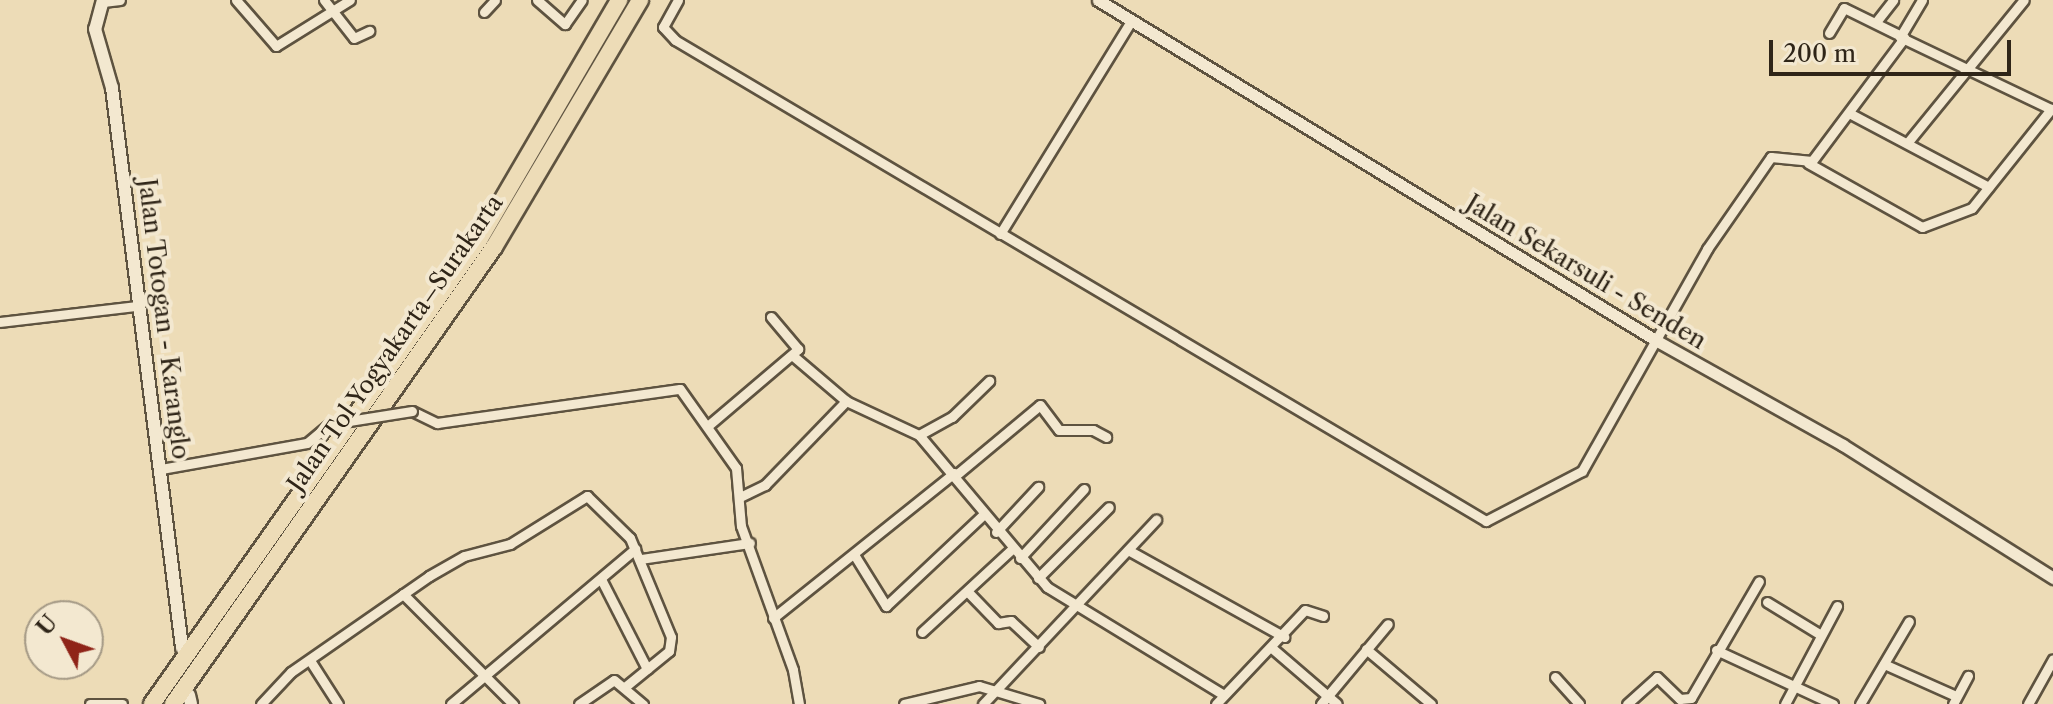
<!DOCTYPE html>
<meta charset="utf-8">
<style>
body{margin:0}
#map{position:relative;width:2053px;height:704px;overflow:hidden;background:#eddcb7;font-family:"Libre Caslon Text",serif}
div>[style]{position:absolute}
.roads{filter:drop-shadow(2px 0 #5e5340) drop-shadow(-2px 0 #5e5340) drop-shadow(0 2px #5e5340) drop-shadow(0 -2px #5e5340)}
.minor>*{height:9px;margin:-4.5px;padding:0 4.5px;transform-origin:4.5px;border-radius:4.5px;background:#f3e8d0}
.tertiary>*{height:11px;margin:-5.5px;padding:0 5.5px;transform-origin:5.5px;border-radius:5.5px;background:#f3e8d0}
.secondary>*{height:12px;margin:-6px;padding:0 6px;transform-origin:6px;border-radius:6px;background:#f3e8d0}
.motorway>*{height:16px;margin:-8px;padding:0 8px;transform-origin:8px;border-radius:8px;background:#eddcb7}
.bridges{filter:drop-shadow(2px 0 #5e5340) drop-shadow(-2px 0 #5e5340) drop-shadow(0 2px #5e5340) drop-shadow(0 -2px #5e5340)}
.minor-bridge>*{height:9px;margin:-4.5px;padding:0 4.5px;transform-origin:4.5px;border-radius:4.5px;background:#f3e8d0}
span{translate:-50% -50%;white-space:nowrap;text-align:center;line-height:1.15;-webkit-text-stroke:8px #f3e8d0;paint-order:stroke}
.street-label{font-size:24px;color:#2f2518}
.north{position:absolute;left:24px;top:600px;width:80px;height:80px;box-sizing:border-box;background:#f3e8d0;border:2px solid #a59a86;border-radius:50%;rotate:311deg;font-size:22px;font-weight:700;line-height:32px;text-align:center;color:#2f2518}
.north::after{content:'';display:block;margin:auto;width:28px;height:36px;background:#8f2418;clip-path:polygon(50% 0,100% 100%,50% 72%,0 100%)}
.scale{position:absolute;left:1769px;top:40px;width:242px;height:36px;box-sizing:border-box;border:4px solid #2f2518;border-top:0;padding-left:10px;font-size:24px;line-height:28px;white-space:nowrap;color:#2f2518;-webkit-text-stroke:6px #f3e8d0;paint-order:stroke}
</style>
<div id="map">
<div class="roads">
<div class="minor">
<div style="left:236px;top:0;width:61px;rotate:49deg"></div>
<div style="left:276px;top:46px;width:87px;rotate:-31.9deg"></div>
<div style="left:324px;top:0;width:48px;rotate:51.7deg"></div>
<div style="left:354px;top:38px;width:17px;rotate:-25deg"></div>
<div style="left:537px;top:0;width:37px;rotate:41deg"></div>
<div style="left:565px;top:24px;width:29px;rotate:-55deg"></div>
<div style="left:678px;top:0;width:31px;rotate:119deg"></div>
<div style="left:663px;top:27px;width:18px;rotate:47deg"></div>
<div style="left:675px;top:40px;width:943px;rotate:30.67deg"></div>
<div style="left:1486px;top:521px;width:108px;rotate:-27.5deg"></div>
<div style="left:1582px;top:471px;width:255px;rotate:-60.6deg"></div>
<div style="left:1707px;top:249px;width:112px;rotate:-55.2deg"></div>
<div style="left:1771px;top:157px;width:41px;rotate:5.6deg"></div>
<div style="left:1812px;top:161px;width:154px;rotate:-53.2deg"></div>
<div style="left:1922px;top:0;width:43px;rotate:120.7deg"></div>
<div style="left:1900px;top:37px;width:170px;rotate:25.5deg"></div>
<div style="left:103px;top:2px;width:17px;rotate:-7deg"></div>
<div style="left:484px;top:12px;width:16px;rotate:-47deg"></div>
<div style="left:1876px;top:22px;width:28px;rotate:-52deg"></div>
<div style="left:1829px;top:33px;width:29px;rotate:-59deg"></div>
<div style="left:1844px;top:8px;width:61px;rotate:26.1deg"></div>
<div style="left:1849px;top:113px;width:158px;rotate:27.9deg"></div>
<div style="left:1908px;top:142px;width:183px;rotate:-50.8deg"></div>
<div style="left:1808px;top:163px;width:131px;rotate:29.3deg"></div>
<div style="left:1922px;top:227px;width:53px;rotate:-20.8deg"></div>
<div style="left:1972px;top:208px;width:127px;rotate:-51.4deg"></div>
<div style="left:1000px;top:234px;width:250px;rotate:-58.4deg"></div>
<div style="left:0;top:322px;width:138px;rotate:-6.7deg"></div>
<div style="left:792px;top:355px;width:71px;rotate:40.4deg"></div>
<div style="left:846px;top:401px;width:81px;rotate:25deg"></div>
<div style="left:919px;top:435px;width:199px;rotate:49.9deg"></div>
<div style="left:1047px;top:587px;width:207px;rotate:31.4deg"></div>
<div style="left:412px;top:411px;width:28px;rotate:26deg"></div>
<div style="left:437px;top:423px;width:245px;rotate:-8deg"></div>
<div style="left:680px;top:389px;width:97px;rotate:54.7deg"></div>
<div style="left:736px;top:468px;width:58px;rotate:85.1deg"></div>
<div style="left:741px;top:526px;width:153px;rotate:70.1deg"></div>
<div style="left:793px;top:670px;width:35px;rotate:80deg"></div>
<div style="left:710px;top:424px;width:116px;rotate:-40.4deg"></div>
<div style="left:798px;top:349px;width:42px;rotate:-130.2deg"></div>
<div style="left:919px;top:435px;width:38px;rotate:-29deg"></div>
<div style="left:952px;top:417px;width:52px;rotate:-44.2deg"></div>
<div style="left:161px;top:469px;width:148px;rotate:-10.1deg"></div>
<div style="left:307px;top:443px;width:30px;rotate:-40deg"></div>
<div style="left:956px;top:475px;width:109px;rotate:-39.8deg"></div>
<div style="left:1040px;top:405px;width:31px;rotate:53deg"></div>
<div style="left:1059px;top:430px;width:34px"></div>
<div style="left:1093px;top:430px;width:15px;rotate:28deg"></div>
<div style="left:740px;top:497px;width:28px;rotate:-26deg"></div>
<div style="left:765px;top:485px;width:117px;rotate:-46deg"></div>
<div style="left:996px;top:532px;width:62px;rotate:-47deg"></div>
<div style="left:1128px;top:550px;width:179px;rotate:29.1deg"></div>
<div style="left:855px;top:556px;width:59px;rotate:58.2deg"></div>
<div style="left:886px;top:606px;width:132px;rotate:-43.2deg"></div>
<div style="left:1020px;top:558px;width:94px;rotate:-47.2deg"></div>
<div style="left:641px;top:559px;width:110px;rotate:-8.4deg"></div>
<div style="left:1038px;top:578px;width:100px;rotate:-45deg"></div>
<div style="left:601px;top:579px;width:101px;rotate:62.9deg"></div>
<div style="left:967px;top:591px;width:45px;rotate:45.9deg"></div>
<div style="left:998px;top:623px;width:13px;rotate:-9deg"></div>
<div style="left:1011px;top:621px;width:38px;rotate:43deg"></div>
<div style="left:403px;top:594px;width:156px;rotate:45deg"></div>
<div style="left:1767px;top:602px;width:63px;rotate:31.4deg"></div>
<div style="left:773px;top:618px;width:232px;rotate:-38.7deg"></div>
<div style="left:922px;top:632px;width:122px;rotate:-42.7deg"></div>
<div style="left:1273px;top:649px;width:84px;rotate:40.7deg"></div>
<div style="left:1366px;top:649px;width:85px;rotate:40.2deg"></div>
<div style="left:1716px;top:650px;width:129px;rotate:24.8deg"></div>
<div style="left:311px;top:662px;width:50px;rotate:57.3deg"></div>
<div style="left:1884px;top:664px;width:79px;rotate:24deg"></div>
<div style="left:1555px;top:677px;width:36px;rotate:48deg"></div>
<div style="left:90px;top:704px;width:32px"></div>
<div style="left:261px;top:704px;width:44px;rotate:-46.8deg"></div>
<div style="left:291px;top:672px;width:168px;rotate:-34.8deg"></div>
<div style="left:429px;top:576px;width:40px;rotate:-29.7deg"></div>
<div style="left:464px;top:556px;width:48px;rotate:-14.6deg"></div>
<div style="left:510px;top:544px;width:91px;rotate:-31.9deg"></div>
<div style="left:587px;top:496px;width:60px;rotate:44.3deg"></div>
<div style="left:630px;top:538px;width:107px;rotate:67.5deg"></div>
<div style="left:671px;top:637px;width:14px;rotate:98deg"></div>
<div style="left:669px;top:651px;width:55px;rotate:140.9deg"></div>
<div style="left:451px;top:704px;width:241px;rotate:-40.1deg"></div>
<div style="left:579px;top:704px;width:42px;rotate:-34.4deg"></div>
<div style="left:614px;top:680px;width:38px;rotate:40deg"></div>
<div style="left:904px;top:704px;width:77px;rotate:-13.5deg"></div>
<div style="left:979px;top:686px;width:63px;rotate:16.7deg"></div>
<div style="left:983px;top:704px;width:253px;rotate:-46.8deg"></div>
<div style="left:1216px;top:704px;width:129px;rotate:-46.6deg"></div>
<div style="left:1305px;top:610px;width:19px;rotate:18deg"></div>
<div style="left:1321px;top:704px;width:104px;rotate:-50.1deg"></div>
<div style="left:1627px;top:704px;width:40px;rotate:-42deg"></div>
<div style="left:1657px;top:677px;width:32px;rotate:44deg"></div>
<div style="left:1680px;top:699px;width:11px;rotate:-5deg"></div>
<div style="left:1691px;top:698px;width:135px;rotate:-59.8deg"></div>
<div style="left:1785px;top:704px;width:111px;rotate:-62deg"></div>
<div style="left:1860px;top:704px;width:96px;rotate:-59.4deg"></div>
<div style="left:1953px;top:704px;width:32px;rotate:-62deg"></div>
<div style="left:2028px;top:704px;width:51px;rotate:-60.9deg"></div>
</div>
<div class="tertiary">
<div style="left:1098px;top:0;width:655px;rotate:31.38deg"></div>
<div style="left:1657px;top:341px;width:213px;rotate:29.2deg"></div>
<div style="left:1843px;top:445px;width:249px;rotate:32.3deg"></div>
</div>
<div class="secondary">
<div style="left:103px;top:0;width:30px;rotate:105deg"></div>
<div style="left:95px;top:29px;width:61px;rotate:73.9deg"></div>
<div style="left:112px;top:88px;width:564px;rotate:82.87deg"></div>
<div style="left:189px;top:695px;width:9px;rotate:77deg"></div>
</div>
<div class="motorway">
<div style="left:152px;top:704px;width:568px;rotate:-54.83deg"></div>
<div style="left:479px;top:240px;width:278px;rotate:-59.7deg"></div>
<div style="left:173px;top:704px;width:558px;rotate:-54.92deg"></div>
<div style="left:494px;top:247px;width:287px;rotate:-59.4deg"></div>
</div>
</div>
<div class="bridges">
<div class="minor-bridge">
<div style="left:330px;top:424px;width:83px;rotate:-9deg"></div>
</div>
</div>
<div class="street-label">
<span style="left:1586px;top:272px;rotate:31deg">Jalan Sekarsuli - Senden</span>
<span style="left:164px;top:319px;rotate:83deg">Jalan Totogan - Karanglo</span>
<span style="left:395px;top:343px;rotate:-55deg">Jalan Tol Yogyakarta–Surakarta</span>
</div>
<div class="north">U</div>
<div class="scale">200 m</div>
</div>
